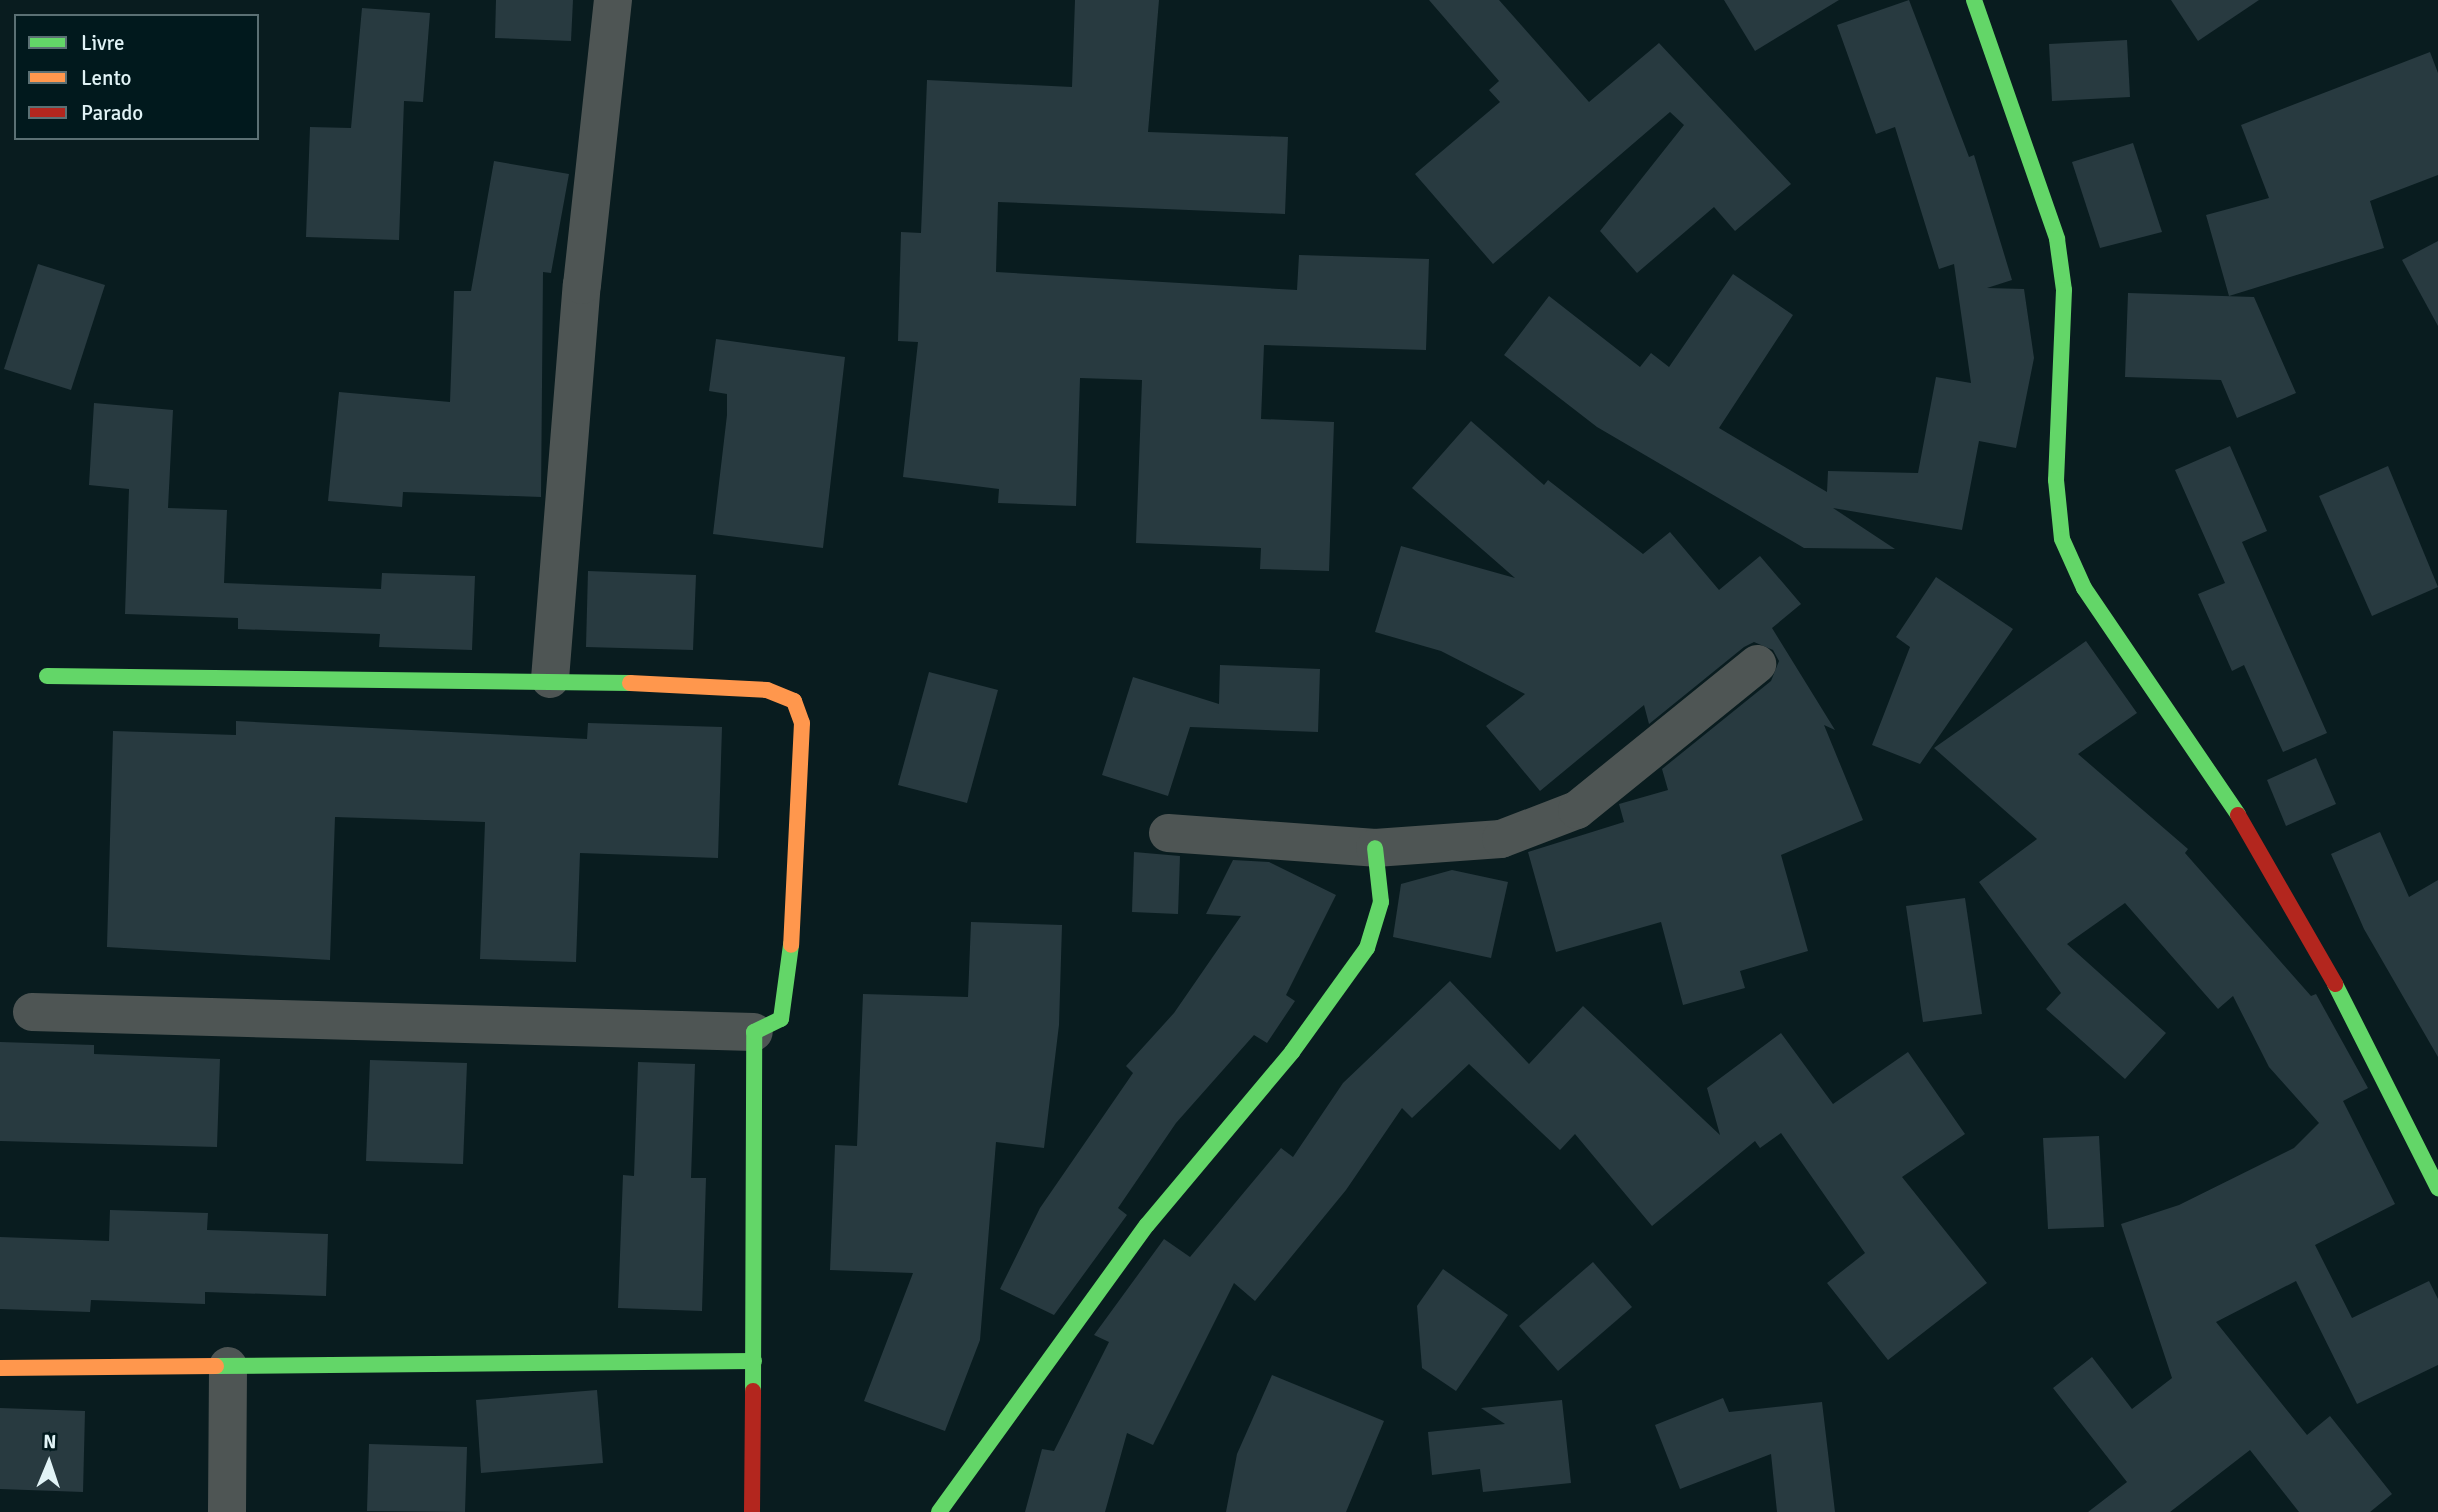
<!DOCTYPE html>
<style>
body{margin:0}
#map{position:relative;width:2438px;height:1512px;overflow:hidden;background:#091c1f;font-family:Signika,sans-serif}
div>[style]{position:absolute}
.building>*{inset:0;background:#283a40}
.street>*{height:38px;margin:-19px;padding:0 19px;transform-origin:19px;border-radius:19px;background:#4e5554}
.fast>*{height:16px;margin:-8px;padding:0 8px;transform-origin:8px;border-radius:8px;background:#63d668}
.slow>*{height:16px;margin:-8px;padding:0 8px;transform-origin:8px;border-radius:8px;background:#ff974d}
.jam>*{height:16px;margin:-8px;padding:0 8px;transform-origin:8px;border-radius:8px;background:#b3261e}
span{translate:-50% -50%;white-space:nowrap;text-align:center;line-height:1.15;-webkit-text-stroke:5px #01191d;paint-order:stroke}
.legend{position:absolute;left:14px;top:14px;width:245px;height:126px;box-sizing:border-box;background:#01191d;border:2px solid #5b7074;margin:0;padding:9px 12px;list-style:none;font-size:21px;color:#e1f3f6}
.legend li{display:flex;align-items:center;gap:14px;height:35px}
.legend b{width:35px;border:2px solid #5b7074}
.north{position:absolute;left:14px;top:1428px;width:70px;height:70px;-webkit-text-stroke:5px #01191d;paint-order:stroke;rotate:2deg;font-size:19px;font-weight:700;line-height:28px;text-align:center;color:#e1f3f6}
.north::after{content:'';display:block;margin:auto;width:24px;height:32px;background:#e1f3f6;clip-path:polygon(50% 0,100% 100%,50% 72%,0 100%)}
</style>
<div id="map">
<div class="building">
<div style="clip-path:polygon(496px 0,573px 0,571px 41px,495px 38px)"></div>
<div style="clip-path:polygon(1075px 0,1159px 0,1148px 132px,1288px 137px,1285px 214px,998px 202px,996px 272px,1297px 290px,1299px 255px,1429px 259px,1426px 350px,1264px 345px,1261px 419px,1334px 422px,1329px 571px,1260px 569px,1261px 548px,1136px 543px,1142px 380px,1080px 378px,1076px 506px,998px 503px,999px 489px,903px 477px,918px 342px,898px 341px,901px 232px,921px 233px,927px 80px,1072px 87px)"></div>
<div style="clip-path:polygon(1429px 0,1499px 0,1589px 102px,1659px 43px,1791px 184px,1735px 231px,1714px 207px,1637px 273px,1600px 231px,1684px 125px,1670px 112px,1493px 264px,1415px 174px,1500px 102px,1489px 90px,1499px 81px)"></div>
<div style="clip-path:polygon(1724px 0,1839px 0,1755px 51px)"></div>
<div style="clip-path:polygon(1909px 0,1969px 157px,1974px 155px,2012px 280px,1987px 288px,2024px 289px,2034px 358px,2016px 448px,1979px 441px,1962px 530px,1833px 508px,1895px 549px,1804px 548px,1597px 427px,1504px 355px,1549px 296px,1640px 367px,1651px 353px,1669px 367px,1733px 274px,1793px 315px,1719px 428px,1827px 492px,1828px 471px,1918px 473px,1936px 377px,1971px 383px,1954px 264px,1939px 269px,1895px 127px,1876px 134px,1837px 25px)"></div>
<div style="clip-path:polygon(2171px 0,2259px 0,2198px 41px)"></div>
<div style="clip-path:polygon(362px 8px,430px 13px,423px 102px,404px 101px,399px 240px,306px 237px,310px 127px,351px 128px)"></div>
<div style="clip-path:polygon(2127px 40px,2130px 97px,2052px 101px,2049px 44px)"></div>
<div style="clip-path:polygon(2430px 52px,2438px 73px,2438px 175px,2370px 201px,2384px 248px,2229px 296px,2206px 215px,2269px 198px,2241px 125px)"></div>
<div style="clip-path:polygon(2133px 143px,2162px 232px,2100px 248px,2072px 162px)"></div>
<div style="clip-path:polygon(494px 161px,569px 174px,551px 273px,543px 272px,541px 497px,403px 492px,402px 507px,328px 501px,339px 392px,450px 402px,454px 291px,471px 291px)"></div>
<div style="clip-path:polygon(2438px 241px,2438px 326px,2402px 260px)"></div>
<div style="clip-path:polygon(38px 264px,105px 285px,71px 390px,4px 369px)"></div>
<div style="clip-path:polygon(2128px 293px,2254px 297px,2296px 393px,2237px 418px,2221px 380px,2125px 377px)"></div>
<div style="clip-path:polygon(716px 339px,845px 357px,823px 548px,713px 534px,727px 415px,727px 394px,709px 391px)"></div>
<div style="clip-path:polygon(94px 403px,173px 410px,168px 508px,227px 510px,224px 583px,381px 589px,382px 573px,475px 576px,472px 650px,379px 647px,380px 634px,238px 629px,238px 618px,125px 614px,129px 489px,89px 485px)"></div>
<div style="clip-path:polygon(1471px 421px,1544px 485px,1548px 480px,1643px 554px,1670px 532px,1719px 590px,1760px 556px,1801px 604px,1772px 628px,1835px 730px,1824px 725px,1863px 820px,1781px 855px,1808px 951px,1740px 971px,1745px 988px,1683px 1005px,1661px 922px,1556px 952px,1528px 852px,1624px 822px,1619px 804px,1668px 790px,1662px 769px,1771px 681px,1779px 661px,1773px 650px,1754px 642px,1744px 647px,1649px 724px,1644px 705px,1540px 791px,1486px 726px,1525px 694px,1441px 651px,1375px 632px,1401px 546px,1515px 578px,1412px 488px)"></div>
<div style="clip-path:polygon(2230px 446px,2267px 531px,2242px 542px,2327px 733px,2283px 752px,2244px 665px,2232px 671px,2198px 594px,2225px 583px,2175px 470px)"></div>
<div style="clip-path:polygon(2388px 466px,2438px 587px,2372px 616px,2319px 496px)"></div>
<div style="clip-path:polygon(588px 571px,696px 575px,693px 650px,586px 647px)"></div>
<div style="clip-path:polygon(1936px 577px,2013px 629px,1920px 764px,1872px 745px,1910px 647px,1896px 637px)"></div>
<div style="clip-path:polygon(2086px 641px,2137px 713px,2078px 754px,2188px 849px,2185px 853px,2311px 996px,2316px 994px,2368px 1088px,2343px 1101px,2395px 1204px,2315px 1245px,2352px 1318px,2429px 1281px,2438px 1299px,2438px 1365px,2357px 1404px,2296px 1281px,2216px 1322px,2307px 1435px,2330px 1416px,2392px 1494px,2370px 1512px,2299px 1512px,2250px 1450px,2170px 1512px,2088px 1512px,2127px 1482px,2053px 1388px,2092px 1357px,2132px 1409px,2172px 1378px,2121px 1224px,2179px 1205px,2294px 1148px,2319px 1123px,2269px 1067px,2233px 996px,2218px 1009px,2125px 903px,2067px 944px,2166px 1033px,2125px 1079px,2046px 1009px,2061px 993px,1979px 882px,2037px 839px,1934px 748px)"></div>
<div style="clip-path:polygon(1220px 665px,1320px 669px,1318px 732px,1190px 727px,1168px 796px,1102px 775px,1133px 677px,1219px 704px)"></div>
<div style="clip-path:polygon(929px 672px,998px 690px,967px 803px,898px 785px)"></div>
<div style="clip-path:polygon(236px 721px,587px 739px,588px 723px,722px 727px,718px 858px,580px 853px,576px 962px,480px 959px,485px 822px,335px 817px,330px 960px,107px 947px,113px 731px,236px 735px)"></div>
<div style="clip-path:polygon(2316px 758px,2336px 804px,2286px 826px,2267px 780px)"></div>
<div style="clip-path:polygon(2380px 832px,2409px 897px,2438px 880px,2438px 1057px,2364px 929px,2331px 854px)"></div>
<div style="clip-path:polygon(1134px 852px,1180px 856px,1178px 914px,1132px 912px)"></div>
<div style="clip-path:polygon(1233px 860px,1269px 862px,1336px 895px,1286px 995px,1295px 1001px,1267px 1043px,1254px 1035px,1176px 1123px,1118px 1208px,1127px 1215px,1054px 1315px,1000px 1289px,1040px 1208px,1133px 1073px,1126px 1066px,1174px 1013px,1241px 916px,1206px 914px)"></div>
<div style="clip-path:polygon(1452px 870px,1508px 882px,1491px 958px,1393px 937px,1401px 884px)"></div>
<div style="clip-path:polygon(1965px 898px,1982px 1014px,1923px 1022px,1906px 906px)"></div>
<div style="clip-path:polygon(971px 922px,1062px 925px,1059px 1025px,1044px 1148px,996px 1142px,980px 1340px,945px 1431px,864px 1401px,913px 1273px,830px 1270px,835px 1145px,857px 1146px,863px 994px,968px 997px)"></div>
<div style="clip-path:polygon(1450px 981px,1529px 1064px,1583px 1006px,1720px 1135px,1707px 1088px,1781px 1033px,1833px 1104px,1908px 1052px,1965px 1134px,1902px 1177px,1987px 1283px,1888px 1360px,1827px 1283px,1865px 1253px,1781px 1133px,1760px 1148px,1755px 1141px,1652px 1226px,1575px 1134px,1560px 1150px,1469px 1064px,1412px 1118px,1402px 1108px,1346px 1190px,1255px 1301px,1234px 1283px,1153px 1445px,1127px 1433px,1105px 1512px,1025px 1512px,1042px 1449px,1054px 1451px,1109px 1342px,1094px 1335px,1164px 1239px,1190px 1257px,1281px 1148px,1293px 1157px,1343px 1083px)"></div>
<div style="clip-path:polygon(0 1042px,94px 1045px,94px 1054px,220px 1059px,217px 1147px,0 1141px)"></div>
<div style="clip-path:polygon(370px 1060px,467px 1063px,463px 1164px,366px 1161px)"></div>
<div style="clip-path:polygon(638px 1062px,695px 1064px,691px 1178px,706px 1178px,702px 1311px,618px 1308px,623px 1175px,634px 1176px)"></div>
<div style="clip-path:polygon(2099px 1136px,2104px 1227px,2048px 1229px,2043px 1138px)"></div>
<div style="clip-path:polygon(110px 1210px,208px 1213px,207px 1230px,328px 1234px,326px 1296px,205px 1292px,205px 1304px,91px 1300px,90px 1312px,0 1309px,0 1237px,109px 1241px)"></div>
<div style="clip-path:polygon(1593px 1262px,1632px 1307px,1558px 1371px,1519px 1326px)"></div>
<div style="clip-path:polygon(1443px 1269px,1508px 1315px,1456px 1391px,1422px 1368px,1417px 1306px)"></div>
<div style="clip-path:polygon(1272px 1375px,1384px 1421px,1346px 1512px,1226px 1512px,1237px 1454px)"></div>
<div style="clip-path:polygon(597px 1390px,603px 1463px,481px 1473px,476px 1400px)"></div>
<div style="clip-path:polygon(1723px 1398px,1729px 1412px,1822px 1402px,1835px 1512px,1777px 1512px,1771px 1454px,1680px 1489px,1655px 1425px)"></div>
<div style="clip-path:polygon(1562px 1400px,1571px 1483px,1483px 1492px,1480px 1469px,1432px 1475px,1428px 1432px,1505px 1424px,1481px 1408px)"></div>
<div style="clip-path:polygon(0 1408px,85px 1411px,83px 1492px,0 1489px)"></div>
<div style="clip-path:polygon(369px 1444px,467px 1447px,465px 1512px,367px 1511px)"></div>
</div>
<div class="street">
<div style="left:550px;top:679px;width:395px;rotate:-85.4deg"></div>
<div style="left:582px;top:285px;width:287px;rotate:-83.8deg"></div>
<div style="left:1168px;top:833px;width:208px;rotate:4.1deg"></div>
<div style="left:1375px;top:848px;width:126px;rotate:-4.1deg"></div>
<div style="left:1501px;top:839px;width:81px;rotate:-20.9deg"></div>
<div style="left:1577px;top:810px;width:232px;rotate:-39deg"></div>
<div style="left:32px;top:1012px;width:722px;rotate:1.59deg"></div>
<div style="left:227px;top:1512px;width:146px;rotate:-89.6deg"></div>
</div>
<div class="fast">
<div style="left:1974px;top:0;width:253px;rotate:70.8deg"></div>
<div style="left:2057px;top:239px;width:51px;rotate:82.2deg"></div>
<div style="left:2064px;top:290px;width:190px;rotate:92.4deg"></div>
<div style="left:2056px;top:480px;width:59px;rotate:84.2deg"></div>
<div style="left:2062px;top:539px;width:54px;rotate:65.8deg"></div>
<div style="left:2084px;top:588px;width:274px;rotate:55.8deg"></div>
<div style="left:47px;top:676px;width:583px;rotate:0.69deg"></div>
<div style="left:2335px;top:984px;width:229px;rotate:63.2deg"></div>
<div style="left:216px;top:1366px;width:538px;rotate:-0.53deg"></div>
<div style="left:753px;top:1391px;width:359px;rotate:-89.8deg"></div>
<div style="left:754px;top:1032px;width:30px;rotate:-26deg"></div>
<div style="left:781px;top:1019px;width:75px;rotate:-82.3deg"></div>
<div style="left:939px;top:1512px;width:354px;rotate:-54.1deg"></div>
<div style="left:1147px;top:1225px;width:226px;rotate:-50deg"></div>
<div style="left:1292px;top:1052px;width:128px;rotate:-54.2deg"></div>
<div style="left:1367px;top:948px;width:48px;rotate:-73.1deg"></div>
<div style="left:1381px;top:902px;width:54px;rotate:-96.3deg"></div>
</div>
<div class="slow">
<div style="left:630px;top:683px;width:137px;rotate:2.9deg"></div>
<div style="left:767px;top:690px;width:29px;rotate:22deg"></div>
<div style="left:794px;top:701px;width:23px;rotate:70deg"></div>
<div style="left:802px;top:723px;width:222px;rotate:92.8deg"></div>
<div style="left:0;top:1368px;width:216px;rotate:-0.5deg"></div>
</div>
<div class="jam">
<div style="left:2238px;top:815px;width:195px;rotate:60.1deg"></div>
<div style="left:752px;top:1512px;width:121px;rotate:-89.5deg"></div>
</div>
<ul class="legend">
<li><b style="height:9px;background:#63d668"></b>Livre</li>
<li><b style="height:9px;background:#ff974d"></b>Lento</li>
<li><b style="height:9px;background:#b3261e"></b>Parado</li>
</ul>
<div class="north">N</div>
</div>
